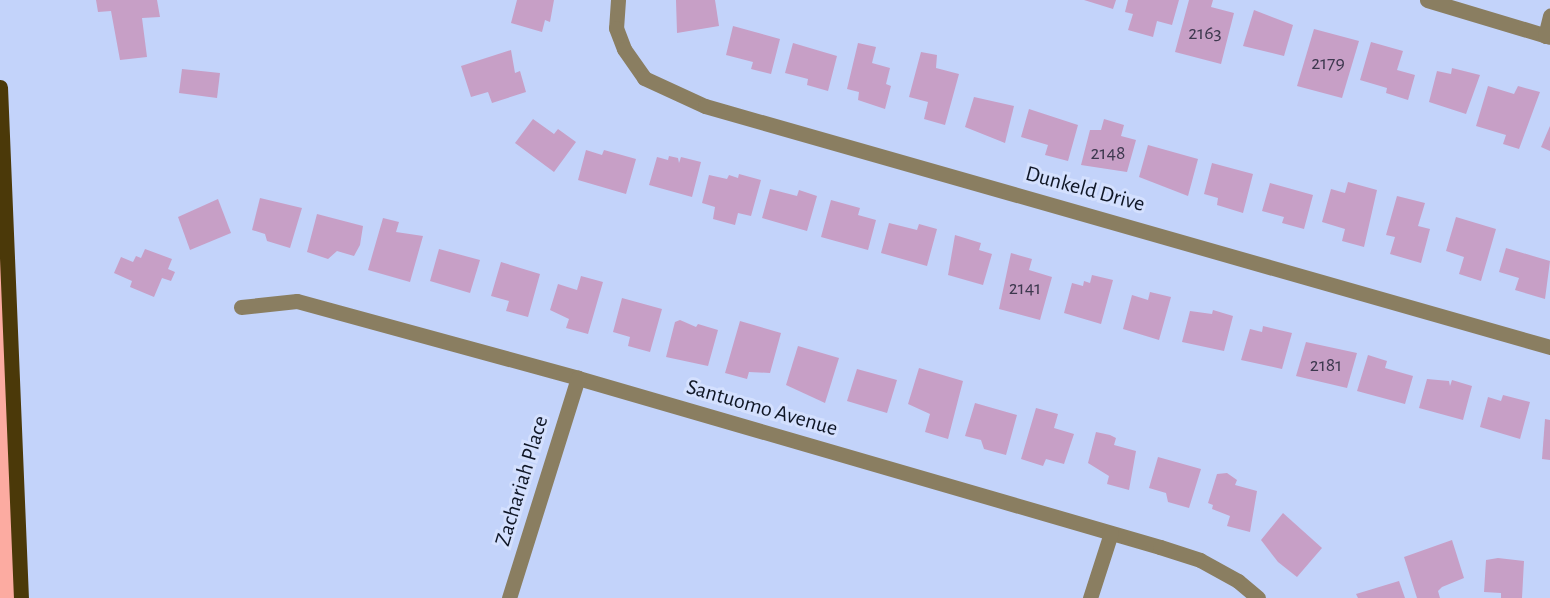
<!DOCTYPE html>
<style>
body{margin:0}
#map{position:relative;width:1550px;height:598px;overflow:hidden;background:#c3d3fa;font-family:"Alegreya Sans",sans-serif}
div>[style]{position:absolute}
.green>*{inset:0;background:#fcaba1}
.building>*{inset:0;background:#c79fc6}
.minor>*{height:15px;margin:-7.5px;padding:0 7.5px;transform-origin:7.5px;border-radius:7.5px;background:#8a7e61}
.major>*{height:15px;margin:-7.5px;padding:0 7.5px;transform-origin:7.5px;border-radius:7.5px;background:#4b3909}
span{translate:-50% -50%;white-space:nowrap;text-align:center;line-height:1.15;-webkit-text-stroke:6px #d4e0fe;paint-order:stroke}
.number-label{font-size:20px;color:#3d384e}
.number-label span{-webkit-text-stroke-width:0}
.street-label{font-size:22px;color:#0f1626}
</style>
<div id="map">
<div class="green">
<div style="clip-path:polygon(0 87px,21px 598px,0 598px)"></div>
</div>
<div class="building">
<div style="clip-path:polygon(96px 0,157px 0,160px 17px,142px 18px,147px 57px,120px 60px,111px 11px,98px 12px)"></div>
<div style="clip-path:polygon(517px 0,554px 0,550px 22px,545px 20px,542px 32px,511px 23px)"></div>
<div style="clip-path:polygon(676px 0,715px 0,719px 26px,677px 33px)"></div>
<div style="clip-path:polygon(1084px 0,1116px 0,1113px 9px)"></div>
<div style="clip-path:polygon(1128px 0,1179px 0,1172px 25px,1157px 21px,1153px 37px,1128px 30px,1133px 14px,1125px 12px)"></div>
<div style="clip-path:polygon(1189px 0,1213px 0,1211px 7px,1234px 13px,1221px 64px,1175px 52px)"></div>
<div style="clip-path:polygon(1254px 10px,1293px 25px,1284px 56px,1243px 46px)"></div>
<div style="clip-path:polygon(733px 26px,780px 39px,771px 74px,751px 69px,753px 62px,726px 55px)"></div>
<div style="clip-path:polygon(1314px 29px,1359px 41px,1342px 98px,1297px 86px)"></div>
<div style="clip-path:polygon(1371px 42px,1403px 51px,1397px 70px,1415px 75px,1408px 100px,1386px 93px,1387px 88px,1360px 80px)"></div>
<div style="clip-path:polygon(793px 43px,837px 56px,828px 91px,807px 85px,808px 79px,785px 73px)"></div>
<div style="clip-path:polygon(858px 43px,876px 47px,872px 63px,890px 68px,886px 84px,891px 86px,885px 109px,858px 100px,859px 92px,847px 89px)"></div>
<div style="clip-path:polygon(511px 50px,515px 73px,520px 71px,526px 92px,492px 103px,488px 92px,471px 97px,461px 66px)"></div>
<div style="clip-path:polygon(921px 52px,937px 55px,936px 68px,959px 74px,945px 125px,924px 119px,928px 102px,909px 97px)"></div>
<div style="clip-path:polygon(1452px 68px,1480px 75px,1466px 114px,1429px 102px,1437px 71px,1451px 74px)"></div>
<div style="clip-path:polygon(182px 69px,220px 73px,217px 98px,179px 93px)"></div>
<div style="clip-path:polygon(1488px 86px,1514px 94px,1518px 86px,1540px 92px,1519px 149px,1503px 144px,1506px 135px,1476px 126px)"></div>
<div style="clip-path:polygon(974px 97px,1014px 106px,1005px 143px,965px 127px)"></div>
<div style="clip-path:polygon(1029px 109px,1078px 125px,1068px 161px,1045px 155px,1048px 145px,1021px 137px)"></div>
<div style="clip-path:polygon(533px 119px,554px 134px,558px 129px,576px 142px,554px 172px,515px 143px)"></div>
<div style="clip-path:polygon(1104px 119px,1124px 125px,1121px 136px,1136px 140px,1127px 172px,1081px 165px,1090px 130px,1101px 130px)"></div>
<div style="clip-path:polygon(1550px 126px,1550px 151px,1541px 147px)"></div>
<div style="clip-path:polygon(1148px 145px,1198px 159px,1188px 196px,1139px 177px)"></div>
<div style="clip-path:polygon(586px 150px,602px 155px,604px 150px,636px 159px,626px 194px,578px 180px)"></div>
<div style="clip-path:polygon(669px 156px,678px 158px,679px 163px,681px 157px,701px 162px,692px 197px,649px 185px,657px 157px,668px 160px)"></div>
<div style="clip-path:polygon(1212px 163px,1253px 174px,1243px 213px,1217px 205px,1218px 198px,1204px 194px)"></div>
<div style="clip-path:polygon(739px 174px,761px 180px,751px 216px,738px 213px,735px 225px,713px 219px,715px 207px,702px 203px,709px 175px,727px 179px,729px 175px,738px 178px)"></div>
<div style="clip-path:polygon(1348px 182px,1377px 190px,1364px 247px,1342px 241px,1345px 229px,1322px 222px,1331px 189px,1345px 193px)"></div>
<div style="clip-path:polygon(1270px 183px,1313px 195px,1304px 229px,1282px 223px,1284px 217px,1262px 211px)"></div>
<div style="clip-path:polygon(770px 189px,797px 196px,799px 190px,817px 196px,807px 231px,762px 218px)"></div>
<div style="clip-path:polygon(1397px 196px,1425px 203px,1418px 226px,1430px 229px,1421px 263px,1390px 254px,1395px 237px,1386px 235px)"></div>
<div style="clip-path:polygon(260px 198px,302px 208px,290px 248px,267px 241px,265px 234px,252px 230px)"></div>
<div style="clip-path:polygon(218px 199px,231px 233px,190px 250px,178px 217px)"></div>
<div style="clip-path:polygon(831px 200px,860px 208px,858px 215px,876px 220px,868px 250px,821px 237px)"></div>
<div style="clip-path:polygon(317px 214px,363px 226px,360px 245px,354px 256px,337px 251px,328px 259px,307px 252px)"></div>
<div style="clip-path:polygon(1456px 217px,1496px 229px,1481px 281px,1459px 274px,1464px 257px,1446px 251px)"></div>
<div style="clip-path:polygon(383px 218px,399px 222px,396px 232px,423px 236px,410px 282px,368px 270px)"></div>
<div style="clip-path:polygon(889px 223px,917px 230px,919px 224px,937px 229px,927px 266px,881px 253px)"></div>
<div style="clip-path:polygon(955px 235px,981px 243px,979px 250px,992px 254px,983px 285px,948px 275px)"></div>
<div style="clip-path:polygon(1506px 248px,1550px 261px,1545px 299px,1515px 290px,1519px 278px,1499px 272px)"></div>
<div style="clip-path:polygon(145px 249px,172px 259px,168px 269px,175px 272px,171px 281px,162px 278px,154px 297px,130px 287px,132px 281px,114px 273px,121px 257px,133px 262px,136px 256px,141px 258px)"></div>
<div style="clip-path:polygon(439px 249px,480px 260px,470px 293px,430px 281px)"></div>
<div style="clip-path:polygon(1011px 253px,1032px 259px,1029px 270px,1052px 277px,1040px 320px,999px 309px)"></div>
<div style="clip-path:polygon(501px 262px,540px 274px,528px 317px,506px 311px,509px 301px,491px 296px)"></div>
<div style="clip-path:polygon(1092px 275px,1113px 280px,1101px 324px,1064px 313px,1072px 283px,1083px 286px,1084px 281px,1090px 283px)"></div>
<div style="clip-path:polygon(581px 276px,603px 282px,588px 334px,566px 328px,569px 319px,550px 310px,558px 284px,577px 290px)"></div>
<div style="clip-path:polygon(1150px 292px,1171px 297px,1159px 340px,1123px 329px,1132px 295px,1148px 300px)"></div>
<div style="clip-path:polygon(622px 298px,662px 309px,650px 352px,628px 346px,630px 337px,613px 332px)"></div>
<div style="clip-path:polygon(1213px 310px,1233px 316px,1224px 351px,1182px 342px,1190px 311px,1212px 314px)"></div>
<div style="clip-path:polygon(680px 320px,696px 327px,698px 324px,718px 330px,708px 366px,666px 357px,675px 322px)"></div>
<div style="clip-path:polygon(740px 321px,781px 333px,770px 373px,749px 372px,747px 379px,725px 373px)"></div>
<div style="clip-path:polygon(1263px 326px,1292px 333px,1282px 369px,1241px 360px,1250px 329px,1262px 332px)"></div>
<div style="clip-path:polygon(1306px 342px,1357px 353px,1347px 388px,1296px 376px)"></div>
<div style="clip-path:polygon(798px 346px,839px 358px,825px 403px,786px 385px)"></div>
<div style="clip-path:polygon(1368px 355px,1387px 361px,1385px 368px,1413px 376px,1405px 404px,1357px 391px)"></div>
<div style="clip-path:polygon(919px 368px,963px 381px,948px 439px,925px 432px,930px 414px,908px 404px)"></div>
<div style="clip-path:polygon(857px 369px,897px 380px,887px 413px,847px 401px)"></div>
<div style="clip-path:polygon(1427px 379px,1449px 381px,1450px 386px,1452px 380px,1472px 386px,1463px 420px,1419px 408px)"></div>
<div style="clip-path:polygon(1503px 395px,1530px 402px,1520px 439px,1480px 427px,1488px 397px,1501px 401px)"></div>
<div style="clip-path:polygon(975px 403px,1017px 415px,1006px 455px,984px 449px,981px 440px,965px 436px)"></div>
<div style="clip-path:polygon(1036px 408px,1058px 414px,1054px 428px,1074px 434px,1064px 464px,1046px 459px,1043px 466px,1021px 459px)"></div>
<div style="clip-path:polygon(1545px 419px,1550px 420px,1550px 460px,1542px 459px)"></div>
<div style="clip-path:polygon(1096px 432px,1110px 435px,1116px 438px,1114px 445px,1136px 451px,1129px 490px,1107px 484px,1109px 476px,1088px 463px)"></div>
<div style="clip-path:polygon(1158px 457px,1201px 469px,1189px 508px,1168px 502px,1166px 493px,1149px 488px)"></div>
<div style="clip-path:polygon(1227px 473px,1237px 480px,1235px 485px,1257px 491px,1250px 532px,1227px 526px,1230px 516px,1212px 509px,1213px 505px,1208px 503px,1217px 474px)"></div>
<div style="clip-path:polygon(1283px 513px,1322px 548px,1297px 577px,1278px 562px,1261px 540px)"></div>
<div style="clip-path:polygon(1452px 540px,1464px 578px,1442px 587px,1438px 591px,1440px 598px,1417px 598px,1404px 557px)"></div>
<div style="clip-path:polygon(1498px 558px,1524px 561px,1522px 598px,1501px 598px,1501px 593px,1484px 592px,1486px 560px)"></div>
<div style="clip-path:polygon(1399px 581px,1405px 598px,1358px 598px,1356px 594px)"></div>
</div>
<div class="minor">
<div style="left:618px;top:0;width:28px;rotate:94deg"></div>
<div style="left:616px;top:28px;width:22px;rotate:69deg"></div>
<div style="left:624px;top:49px;width:35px;rotate:55deg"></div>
<div style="left:644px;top:78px;width:67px;rotate:24.7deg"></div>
<div style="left:705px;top:106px;width:879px;rotate:15.92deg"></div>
<div style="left:1427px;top:0;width:128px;rotate:16.7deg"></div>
<div style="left:1545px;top:36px;width:21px;rotate:-76deg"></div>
<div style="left:241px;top:307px;width:56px;rotate:-6.1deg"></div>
<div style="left:297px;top:301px;width:291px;rotate:15.3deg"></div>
<div style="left:578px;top:378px;width:606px;rotate:16.19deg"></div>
<div style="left:1160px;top:547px;width:42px;rotate:18deg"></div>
<div style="left:1200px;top:560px;width:43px;rotate:28.9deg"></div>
<div style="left:1238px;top:581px;width:26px;rotate:40deg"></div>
<div style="left:509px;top:598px;width:231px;rotate:-72.6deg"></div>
<div style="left:1090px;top:598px;width:68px;rotate:-72.1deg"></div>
</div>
<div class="major">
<div style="left:0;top:87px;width:511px;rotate:87.65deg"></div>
</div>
<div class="number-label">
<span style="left:1205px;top:33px">2163</span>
<span style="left:1328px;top:63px">2179</span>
<span style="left:1108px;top:153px">2148</span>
<span style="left:1025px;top:288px">2141</span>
<span style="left:1326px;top:365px">2181</span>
</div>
<div class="street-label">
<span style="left:1085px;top:189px;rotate:15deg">Dunkeld Drive</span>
<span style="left:762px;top:408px;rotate:16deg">Santuomo Avenue</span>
<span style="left:522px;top:481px;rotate:-73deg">Zachariah Place</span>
</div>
</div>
